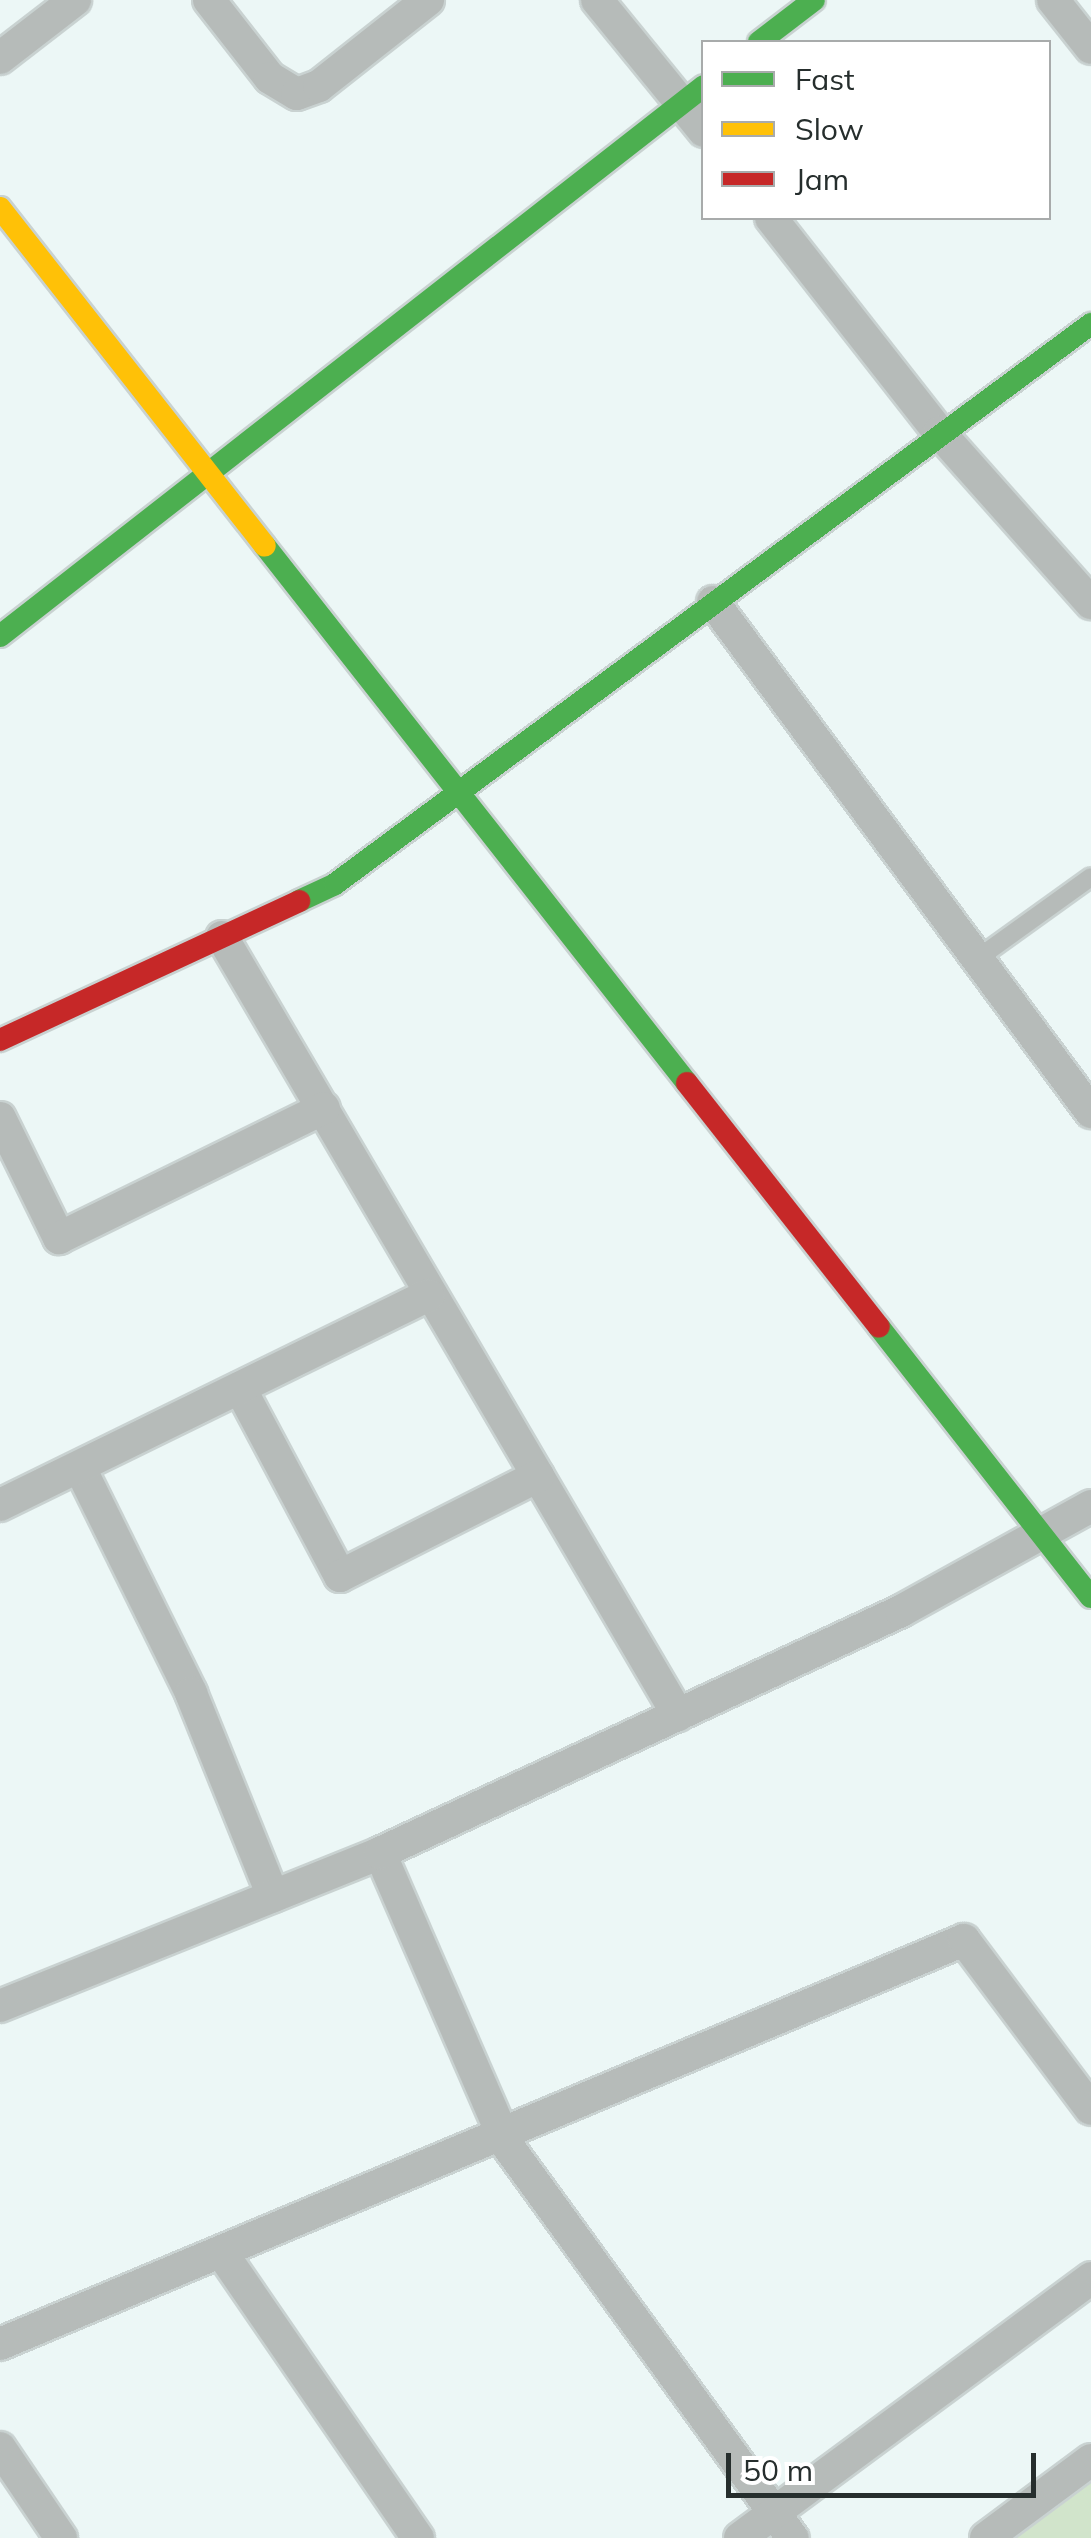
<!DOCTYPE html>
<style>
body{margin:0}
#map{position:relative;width:1091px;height:2538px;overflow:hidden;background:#ecf7f6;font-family:Mulish,sans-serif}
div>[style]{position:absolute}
.green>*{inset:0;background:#d1e4cb}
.roads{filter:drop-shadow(2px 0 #c9d2d1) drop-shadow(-2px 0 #c9d2d1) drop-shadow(0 2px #c9d2d1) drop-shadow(0 -2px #c9d2d1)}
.lane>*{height:18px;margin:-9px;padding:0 9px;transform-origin:9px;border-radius:9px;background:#b6bbb9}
.street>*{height:32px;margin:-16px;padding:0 16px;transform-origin:16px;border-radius:16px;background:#b6bbb9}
.fast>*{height:22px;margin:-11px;padding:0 11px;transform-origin:11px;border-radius:11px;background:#4caf50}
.slow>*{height:22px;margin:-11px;padding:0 11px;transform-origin:11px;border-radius:11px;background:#ffc107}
.jam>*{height:22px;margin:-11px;padding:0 11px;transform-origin:11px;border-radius:11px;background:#c62828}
span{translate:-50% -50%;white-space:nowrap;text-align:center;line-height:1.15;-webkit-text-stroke:9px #fff;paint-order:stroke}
.legend{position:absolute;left:701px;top:40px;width:350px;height:180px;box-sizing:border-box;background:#fff;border:2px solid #a8abab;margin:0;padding:12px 18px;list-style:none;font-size:30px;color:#262e2d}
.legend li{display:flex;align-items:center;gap:20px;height:50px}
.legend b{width:50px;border:2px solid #a8abab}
.scale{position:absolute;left:726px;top:2453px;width:310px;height:45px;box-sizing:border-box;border:5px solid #262e2d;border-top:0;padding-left:12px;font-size:30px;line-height:35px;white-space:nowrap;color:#262e2d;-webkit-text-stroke:8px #fff;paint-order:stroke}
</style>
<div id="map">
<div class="green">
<div style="clip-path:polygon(1091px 2475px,1091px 2538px,1006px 2538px)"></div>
</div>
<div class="roads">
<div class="lane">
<div style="left:977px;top:959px;width:140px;rotate:-35.7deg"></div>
</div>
<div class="street">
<div style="left:209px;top:0;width:99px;rotate:52deg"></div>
<div style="left:270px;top:78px;width:31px;rotate:31deg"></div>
<div style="left:297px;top:94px;width:23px;rotate:-20deg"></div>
<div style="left:319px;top:86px;width:139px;rotate:-38.3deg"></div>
<div style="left:597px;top:0;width:169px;rotate:50.8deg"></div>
<div style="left:1053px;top:0;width:61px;rotate:51.6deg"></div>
<div style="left:0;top:58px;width:95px;rotate:-37.7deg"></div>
<div style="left:771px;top:218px;width:272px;rotate:51.9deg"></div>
<div style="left:939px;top:432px;width:229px;rotate:48.4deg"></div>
<div style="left:713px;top:602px;width:635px;rotate:53.46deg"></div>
<div style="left:222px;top:937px;width:902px;rotate:59.62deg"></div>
<div style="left:0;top:1118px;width:134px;rotate:63.8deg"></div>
<div style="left:59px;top:1238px;width:295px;rotate:-26.1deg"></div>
<div style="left:240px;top:1388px;width:213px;rotate:62deg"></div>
<div style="left:340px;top:1576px;width:222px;rotate:-26.8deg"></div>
<div style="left:81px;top:1470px;width:249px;rotate:63.7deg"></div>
<div style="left:191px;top:1693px;width:219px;rotate:68deg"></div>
<div style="left:0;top:1505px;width:477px;rotate:-26.1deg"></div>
<div style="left:380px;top:1853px;width:318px;rotate:66.5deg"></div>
<div style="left:507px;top:2145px;width:486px;rotate:54deg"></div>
<div style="left:0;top:2006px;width:410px;rotate:-21.9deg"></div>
<div style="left:380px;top:1853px;width:574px;rotate:-24.91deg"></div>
<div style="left:901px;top:1611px;width:217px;rotate:-28.9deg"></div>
<div style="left:222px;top:2253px;width:346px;rotate:55.5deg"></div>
<div style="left:0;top:2344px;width:1045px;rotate:-22.74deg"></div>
<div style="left:964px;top:1940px;width:211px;rotate:53.1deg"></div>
<div style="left:0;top:2448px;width:109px;rotate:55.9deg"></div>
<div style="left:740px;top:2538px;width:437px;rotate:-36.5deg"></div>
<div style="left:986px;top:2538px;width:131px;rotate:-36.6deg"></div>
</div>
<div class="fast">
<div style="left:759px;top:42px;width:69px;rotate:-37.4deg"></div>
<div style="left:265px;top:546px;width:683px;rotate:51.84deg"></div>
<div style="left:0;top:636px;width:893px;rotate:-38deg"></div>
<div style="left:299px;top:901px;width:40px;rotate:-25deg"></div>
<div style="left:335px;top:884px;width:941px;rotate:-36.53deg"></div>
<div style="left:879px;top:1327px;width:343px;rotate:51.9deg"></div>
</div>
<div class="slow">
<div style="left:0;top:208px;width:429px;rotate:51.9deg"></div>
</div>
<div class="jam">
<div style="left:0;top:1040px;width:330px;rotate:-24.9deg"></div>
<div style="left:687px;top:1083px;width:310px;rotate:51.8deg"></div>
</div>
</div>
<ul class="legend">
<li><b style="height:12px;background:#4caf50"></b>Fast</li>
<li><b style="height:12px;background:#ffc107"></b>Slow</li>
<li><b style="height:12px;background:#c62828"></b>Jam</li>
</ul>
<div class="scale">50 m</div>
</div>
